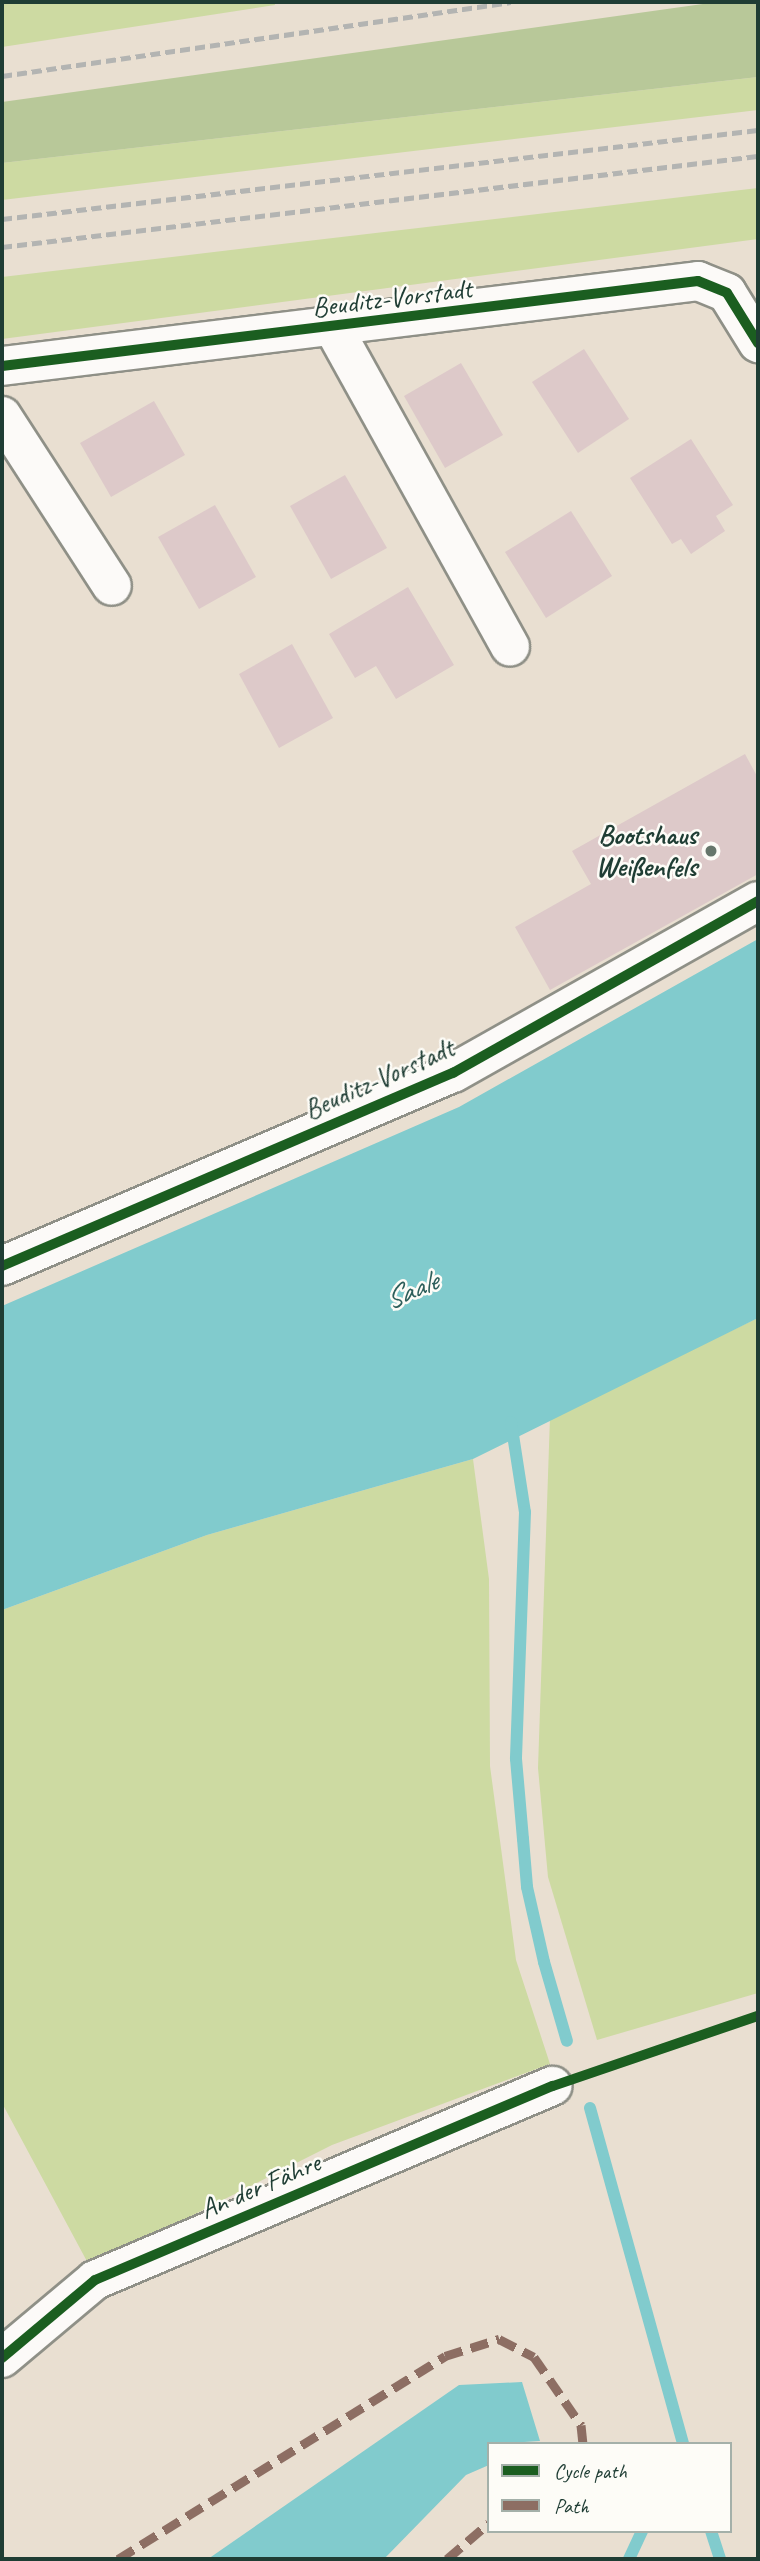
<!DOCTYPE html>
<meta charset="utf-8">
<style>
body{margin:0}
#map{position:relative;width:760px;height:2561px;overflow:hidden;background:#e9dfd1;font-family:Caveat,sans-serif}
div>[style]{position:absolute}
.green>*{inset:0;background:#cddaa2}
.forest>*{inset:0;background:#b8c899}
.water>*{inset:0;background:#81cbcd}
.stream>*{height:12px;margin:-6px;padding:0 6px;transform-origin:6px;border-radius:6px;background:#81cbcd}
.building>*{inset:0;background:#ddc9c9}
.roads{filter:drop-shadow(2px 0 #8f9087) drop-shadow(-2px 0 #8f9087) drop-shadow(0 2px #8f9087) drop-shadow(0 -2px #8f9087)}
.minor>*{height:38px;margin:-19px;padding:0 19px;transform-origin:19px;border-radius:19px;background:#fcfaf8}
.rail>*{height:5px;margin-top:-2.5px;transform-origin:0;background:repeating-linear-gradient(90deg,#b3b4b2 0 10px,transparent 0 15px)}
.quiet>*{height:9px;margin-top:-4.5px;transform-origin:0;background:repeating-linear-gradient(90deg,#8d6e63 0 18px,transparent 0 27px)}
.cycleway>*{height:10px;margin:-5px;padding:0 5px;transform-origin:5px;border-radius:5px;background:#1b5e20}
.dots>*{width:19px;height:19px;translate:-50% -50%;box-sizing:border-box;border:4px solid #fdfcf7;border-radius:50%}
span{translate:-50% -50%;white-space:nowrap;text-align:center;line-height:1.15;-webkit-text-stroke:5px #fdfcf7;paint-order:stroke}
.street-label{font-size:28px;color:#1f3d34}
.poi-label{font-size:28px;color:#1f3d34;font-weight:700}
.right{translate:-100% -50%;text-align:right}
.water-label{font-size:30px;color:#2c5e5a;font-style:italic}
.frame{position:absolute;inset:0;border:4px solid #1f3d34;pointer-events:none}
.legend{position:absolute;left:487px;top:2442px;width:245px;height:91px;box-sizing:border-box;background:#fdfcf7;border:2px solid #a4b0a9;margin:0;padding:9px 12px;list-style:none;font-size:21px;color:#1f3d34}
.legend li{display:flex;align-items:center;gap:14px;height:35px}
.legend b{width:35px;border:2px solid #a4b0a9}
</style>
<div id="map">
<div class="green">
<div style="clip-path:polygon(2px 2px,274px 2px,275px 5px,2px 47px)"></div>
<div style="clip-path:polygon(758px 77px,758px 110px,2px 200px,2px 163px)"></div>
<div style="clip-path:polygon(758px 188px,758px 239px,2px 339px,2px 277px)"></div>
<div style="clip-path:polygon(758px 1318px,758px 1993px,597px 2040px,548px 1877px,538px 1768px,550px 1417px)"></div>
<div style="clip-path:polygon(473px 1459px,489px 1579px,490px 1766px,516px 1960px,550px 2064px,332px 2145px,90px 2267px,2px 2103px,2px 1610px,207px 1535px)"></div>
</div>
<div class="forest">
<div style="clip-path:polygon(717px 2px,758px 2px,758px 77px,2px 163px,2px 102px)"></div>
</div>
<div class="water">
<div style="clip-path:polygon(758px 939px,758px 1318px,473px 1459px,207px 1535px,2px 1610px,2px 1306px,459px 1107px)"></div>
<div style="clip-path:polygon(522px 2382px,540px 2441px,489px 2444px,489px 2465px,466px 2475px,384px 2559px,208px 2559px,459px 2385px)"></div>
</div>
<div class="stream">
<div style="left:511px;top:1422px;width:91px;rotate:81.2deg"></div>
<div style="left:525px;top:1512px;width:247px;rotate:92.1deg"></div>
<div style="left:516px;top:1759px;width:80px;rotate:85deg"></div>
<div style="left:523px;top:1839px;width:48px;rotate:85.2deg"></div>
<div style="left:527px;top:1887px;width:77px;rotate:77.2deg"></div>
<div style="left:544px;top:1962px;width:82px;rotate:73.8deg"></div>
<div style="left:590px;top:2108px;width:349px;rotate:74.5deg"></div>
<div style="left:711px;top:2531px;width:29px;rotate:72deg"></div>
<div style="left:629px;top:2559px;width:31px;rotate:-65deg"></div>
</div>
<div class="building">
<div style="clip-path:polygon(584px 349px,629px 419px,578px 453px,532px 382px)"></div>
<div style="clip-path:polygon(461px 363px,503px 435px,445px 468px,404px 396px)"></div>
<div style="clip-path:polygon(154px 401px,185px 455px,111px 497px,80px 443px)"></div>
<div style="clip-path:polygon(691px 439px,733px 505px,716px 516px,725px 531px,691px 554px,681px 539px,672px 544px,630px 478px)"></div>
<div style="clip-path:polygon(345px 475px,387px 548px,331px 579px,290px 506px)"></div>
<div style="clip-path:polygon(215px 505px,256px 577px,199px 609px,158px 537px)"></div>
<div style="clip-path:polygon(571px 511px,612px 576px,546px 618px,505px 552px)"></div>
<div style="clip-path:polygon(408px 587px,454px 665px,396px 699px,376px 666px,355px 678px,329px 634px)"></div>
<div style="clip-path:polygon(292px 644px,333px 718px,279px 748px,239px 674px)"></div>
<div style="clip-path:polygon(745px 754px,758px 778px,758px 874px,550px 990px,515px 927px,591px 884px,572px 851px)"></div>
</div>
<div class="roads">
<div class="minor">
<div style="left:334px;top:329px;width:363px;rotate:61deg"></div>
<div style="left:2px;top:366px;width:701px;rotate:-6.96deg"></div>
<div style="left:698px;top:281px;width:31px;rotate:22deg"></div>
<div style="left:727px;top:293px;width:59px;rotate:58.2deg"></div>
<div style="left:2px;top:416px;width:202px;rotate:57.1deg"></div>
<div style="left:2px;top:1266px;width:491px;rotate:-23.2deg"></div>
<div style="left:453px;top:1073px;width:350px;rotate:-29.4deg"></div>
<div style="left:2px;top:2358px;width:121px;rotate:-40deg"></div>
<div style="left:95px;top:2280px;width:497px;rotate:-23deg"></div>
</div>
</div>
<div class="rail">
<div style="left:2px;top:76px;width:514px;rotate:-8.27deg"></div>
<div style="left:2px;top:219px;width:761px;rotate:-6.71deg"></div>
<div style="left:2px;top:247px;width:761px;rotate:-6.86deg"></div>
</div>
<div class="quiet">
<div style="left:118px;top:2559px;width:385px;rotate:-31.8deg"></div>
<div style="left:445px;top:2356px;width:57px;rotate:-17.5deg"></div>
<div style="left:499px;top:2339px;width:39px;rotate:27deg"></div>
<div style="left:534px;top:2357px;width:83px;rotate:55.3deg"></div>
<div style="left:581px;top:2425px;width:19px;rotate:84deg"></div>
<div style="left:447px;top:2559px;width:55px;rotate:-40.6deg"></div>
</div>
<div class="cycleway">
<div style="left:2px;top:366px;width:701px;rotate:-6.96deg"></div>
<div style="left:698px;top:281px;width:31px;rotate:22deg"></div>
<div style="left:727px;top:293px;width:59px;rotate:58.2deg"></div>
<div style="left:2px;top:1266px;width:491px;rotate:-23.2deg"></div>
<div style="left:453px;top:1073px;width:350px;rotate:-29.4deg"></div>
<div style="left:2px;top:2358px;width:121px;rotate:-40deg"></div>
<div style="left:95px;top:2280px;width:497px;rotate:-23deg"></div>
<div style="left:553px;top:2086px;width:217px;rotate:-18.9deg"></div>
</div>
<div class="dots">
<div style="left:711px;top:851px;background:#66766b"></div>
</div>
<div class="street-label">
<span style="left:392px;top:298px;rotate:-7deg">Beuditz-Vorstadt</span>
<span style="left:379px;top:1079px;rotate:-24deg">Beuditz-Vorstadt</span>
<span style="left:260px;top:2186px;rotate:-23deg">An der Fähre</span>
</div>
<div class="poi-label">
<span class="right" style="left:697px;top:851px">Bootshaus<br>Weißenfels</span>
</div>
<div class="water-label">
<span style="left:411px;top:1290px;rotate:-23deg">Saale</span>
</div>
<div class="frame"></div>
<ul class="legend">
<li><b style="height:9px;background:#1b5e20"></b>Cycle path</li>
<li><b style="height:9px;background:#8d6e63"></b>Path</li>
</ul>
</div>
